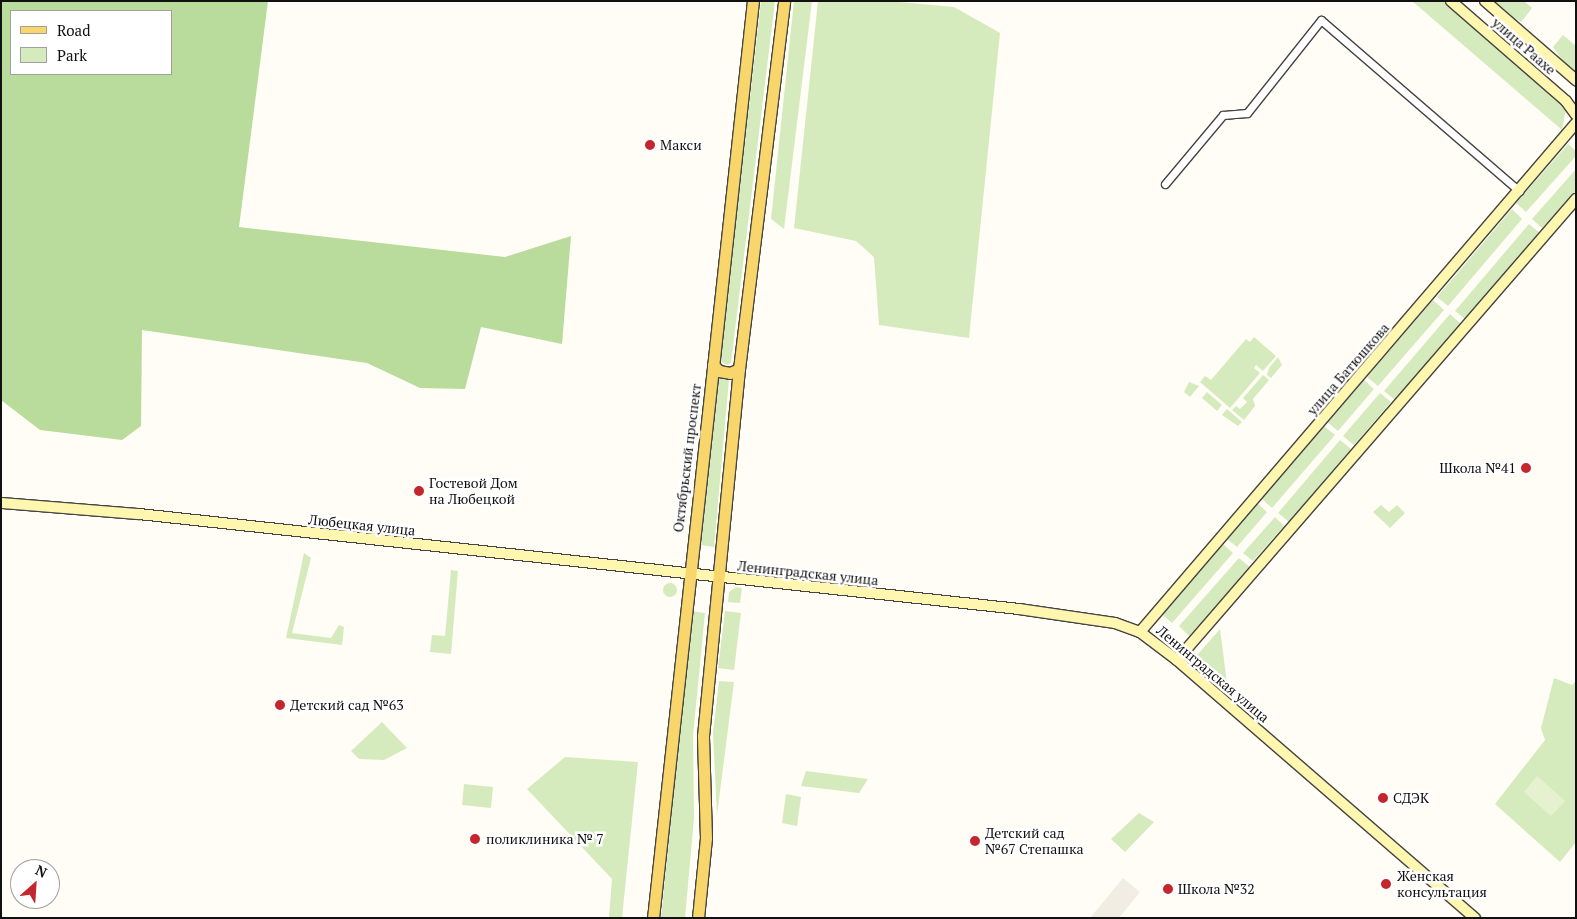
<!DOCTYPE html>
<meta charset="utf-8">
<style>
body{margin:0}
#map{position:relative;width:1577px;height:919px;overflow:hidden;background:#fffdf5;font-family:"PT Serif",serif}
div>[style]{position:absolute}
.green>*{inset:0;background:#d5ebbd}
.round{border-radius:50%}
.forest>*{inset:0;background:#b9dc9c}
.pitch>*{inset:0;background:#e6f2cf}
.plaza>*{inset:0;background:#f1ede2}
.roads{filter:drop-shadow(1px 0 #444) drop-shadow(-1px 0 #444) drop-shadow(0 1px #444) drop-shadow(0 -1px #444)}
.street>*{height:7px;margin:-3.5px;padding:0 3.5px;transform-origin:3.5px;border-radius:3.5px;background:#fff}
.secondary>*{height:10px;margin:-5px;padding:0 5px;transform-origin:5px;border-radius:5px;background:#fff6b0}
.primary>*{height:11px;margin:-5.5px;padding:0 5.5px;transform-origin:5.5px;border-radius:5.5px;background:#f9d66b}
.dots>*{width:14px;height:14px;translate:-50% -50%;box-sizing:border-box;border:2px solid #fff;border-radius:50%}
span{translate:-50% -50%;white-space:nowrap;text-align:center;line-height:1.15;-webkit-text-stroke:5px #fff;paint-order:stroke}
.street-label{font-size:14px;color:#111}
.poi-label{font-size:14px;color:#111}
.left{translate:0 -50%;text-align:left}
.right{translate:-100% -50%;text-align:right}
.frame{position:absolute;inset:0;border:2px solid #111;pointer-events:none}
.legend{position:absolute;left:10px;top:10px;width:162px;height:65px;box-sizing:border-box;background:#fff;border:1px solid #a0a0a0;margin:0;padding:6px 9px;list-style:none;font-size:15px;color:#111}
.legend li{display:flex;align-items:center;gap:10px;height:25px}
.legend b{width:25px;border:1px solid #a0a0a0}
.north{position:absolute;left:10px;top:859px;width:50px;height:50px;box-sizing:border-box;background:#fff;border:1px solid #a0a0a0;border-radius:50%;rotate:26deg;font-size:14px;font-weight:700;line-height:20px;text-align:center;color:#111}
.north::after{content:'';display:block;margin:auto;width:18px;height:22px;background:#c4262e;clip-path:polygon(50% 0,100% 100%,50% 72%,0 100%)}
</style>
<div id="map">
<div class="green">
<div style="clip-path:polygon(761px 1px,775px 1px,731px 363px,727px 365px,720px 361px)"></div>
<div style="clip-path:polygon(794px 1px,812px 1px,784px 229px,771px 219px)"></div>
<div style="clip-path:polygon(818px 1px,889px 1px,954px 7px,1000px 33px,969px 338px,879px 325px,874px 257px,856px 241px,794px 228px)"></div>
<div style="clip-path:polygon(1412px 1px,1452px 1px,1568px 99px,1562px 130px)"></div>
<div style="clip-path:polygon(1485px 1px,1524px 1px,1532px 8px,1521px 22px)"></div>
<div style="clip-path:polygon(1563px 35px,1576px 46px,1576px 80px,1553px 47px)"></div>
<div style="clip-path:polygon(1568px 144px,1576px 151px,1576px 156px,1526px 212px,1516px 203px)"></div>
<div style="clip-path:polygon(1576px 169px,1576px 190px,1542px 228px,1532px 219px)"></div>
<div style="clip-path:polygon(1512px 209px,1522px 219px,1448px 306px,1437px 297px)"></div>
<div style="clip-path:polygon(1529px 224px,1540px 233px,1466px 320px,1455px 311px)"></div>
<div style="clip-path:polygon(1433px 300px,1444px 310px,1378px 386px,1367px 377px)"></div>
<div style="clip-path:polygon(1450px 314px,1461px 324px,1395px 400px,1384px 391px)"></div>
<div style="clip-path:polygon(1254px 337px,1276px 356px,1263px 371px,1256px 365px,1254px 368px,1260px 373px,1230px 408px,1200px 382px,1205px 376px,1211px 380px,1246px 339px,1250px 342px)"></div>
<div style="clip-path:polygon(1278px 357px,1282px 365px,1271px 378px,1267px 375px,1269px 368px)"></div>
<div style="clip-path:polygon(1263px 375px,1269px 380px,1253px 399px,1255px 406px,1244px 420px,1232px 410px,1236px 406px,1240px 409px,1247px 402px,1243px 398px)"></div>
<div style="clip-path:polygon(718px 376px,729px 379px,714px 547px,701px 545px)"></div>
<div style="clip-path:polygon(1363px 379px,1374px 389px,1338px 431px,1327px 422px)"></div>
<div style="clip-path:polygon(1189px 382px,1199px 386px,1190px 397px,1184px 392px)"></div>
<div style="clip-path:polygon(1207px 392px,1222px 405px,1217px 411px,1202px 398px)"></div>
<div style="clip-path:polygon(1380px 393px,1391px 402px,1354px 445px,1343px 436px)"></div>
<div style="clip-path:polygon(1227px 409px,1242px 422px,1238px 426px,1222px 415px)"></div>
<div style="clip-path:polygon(1324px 426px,1335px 435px,1272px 508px,1262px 499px)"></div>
<div style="clip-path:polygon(1340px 440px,1351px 449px,1289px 522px,1278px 513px)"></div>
<div style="clip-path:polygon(1257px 503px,1267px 512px,1237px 547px,1227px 539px)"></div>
<div style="clip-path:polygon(1381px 505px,1389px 512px,1397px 505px,1405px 513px,1390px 528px,1373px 512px)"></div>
<div style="clip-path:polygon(1275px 517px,1284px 526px,1253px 561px,1243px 553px)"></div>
<div style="clip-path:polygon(1223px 544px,1233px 553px,1172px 623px,1162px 614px)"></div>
<div style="clip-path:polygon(304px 553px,311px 558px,292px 633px,331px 638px,339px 625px,344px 627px,342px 645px,286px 638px)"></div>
<div style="clip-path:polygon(1239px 558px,1250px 567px,1189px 636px,1179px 626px)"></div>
<div style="clip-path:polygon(451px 570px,458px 571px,451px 654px,430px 652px,432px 635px,445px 636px)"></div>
<div class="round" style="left:663px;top:583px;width:14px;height:14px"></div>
<div style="clip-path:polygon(736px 587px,742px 588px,740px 603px,728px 602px,729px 592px)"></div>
<div style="clip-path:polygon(692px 611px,705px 613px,693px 736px,694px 818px,685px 918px,661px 918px)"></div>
<div style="clip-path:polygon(725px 611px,741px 613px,734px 670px,718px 668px)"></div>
<div style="clip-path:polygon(1220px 629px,1228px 691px,1192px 661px)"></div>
<div style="clip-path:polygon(1554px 678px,1572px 685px,1576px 681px,1576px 842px,1560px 862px,1495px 804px,1545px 740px,1541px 728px)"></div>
<div style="clip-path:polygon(719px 681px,734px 682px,717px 815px,713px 733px)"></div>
<div style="clip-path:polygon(382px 722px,407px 748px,384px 760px,359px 759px,351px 751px)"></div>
<div style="clip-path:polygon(565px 757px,638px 762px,622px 918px,609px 917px,612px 879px,527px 789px)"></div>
<div style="clip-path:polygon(806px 771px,868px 779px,859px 793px,801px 786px)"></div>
<div style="clip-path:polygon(464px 784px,493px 787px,491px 808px,462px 805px)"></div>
<div style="clip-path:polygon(786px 794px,801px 797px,797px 826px,782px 823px)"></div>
<div style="clip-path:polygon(1139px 813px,1154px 822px,1125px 852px,1111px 839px)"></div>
</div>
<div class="forest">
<div style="clip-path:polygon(evenodd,1px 1px,268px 1px,239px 227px,505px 257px,571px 236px,562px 344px,481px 327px,465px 389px,420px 388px,367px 363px,142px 330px,141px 426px,122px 440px,40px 430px,1px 400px,1px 1px,11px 11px,171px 11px,171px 74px,11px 74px,11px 11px)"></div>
</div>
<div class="pitch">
<div style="clip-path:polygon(1537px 776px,1565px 801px,1551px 816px,1524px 792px)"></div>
</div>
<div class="plaza">
<div style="clip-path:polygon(1123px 878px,1140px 892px,1119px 918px,1090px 918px)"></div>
</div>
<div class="roads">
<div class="street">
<div style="left:1165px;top:184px;width:90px;rotate:-50deg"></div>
<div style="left:1223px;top:115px;width:24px;rotate:-5deg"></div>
<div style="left:1247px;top:113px;width:119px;rotate:-51.5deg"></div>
<div style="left:1321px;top:20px;width:262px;rotate:40.8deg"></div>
</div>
<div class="secondary">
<div style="left:1451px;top:1px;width:152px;rotate:41deg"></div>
<div style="left:1566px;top:101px;width:17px;rotate:54deg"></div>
<div style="left:1485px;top:1px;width:121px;rotate:41deg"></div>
<div style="left:1px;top:503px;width:138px;rotate:4.6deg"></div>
<div style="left:139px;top:514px;width:885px;rotate:6.16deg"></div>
<div style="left:1019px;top:609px;width:97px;rotate:8.3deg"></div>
<div style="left:1115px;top:623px;width:27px;rotate:20deg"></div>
<div style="left:1140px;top:632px;width:46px;rotate:37.1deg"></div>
<div style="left:1177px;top:660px;width:394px;rotate:40.9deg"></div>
<div style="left:1140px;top:632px;width:670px;rotate:-49.42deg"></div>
<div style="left:1177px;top:660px;width:610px;rotate:-49.12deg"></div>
</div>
<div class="primary">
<div style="left:713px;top:365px;width:8px;rotate:45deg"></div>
<div style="left:719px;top:371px;width:11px;rotate:10deg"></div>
<div style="left:730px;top:373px;width:10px;rotate:-24deg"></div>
<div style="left:653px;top:918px;width:922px;rotate:-83.78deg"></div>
<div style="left:698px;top:918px;width:80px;rotate:-84.3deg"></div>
<div style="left:706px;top:838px;width:102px;rotate:-91.7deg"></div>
<div style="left:703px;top:736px;width:369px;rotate:-84.4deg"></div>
<div style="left:739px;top:369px;width:371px;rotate:-83deg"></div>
</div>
</div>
<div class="dots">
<div style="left:650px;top:145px;background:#c4262e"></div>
<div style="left:1526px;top:468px;background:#c4262e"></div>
<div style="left:419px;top:491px;background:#c4262e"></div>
<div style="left:280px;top:705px;background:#c4262e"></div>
<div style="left:1383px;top:798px;background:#c4262e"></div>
<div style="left:475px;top:839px;background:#c4262e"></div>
<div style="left:975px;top:841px;background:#c4262e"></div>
<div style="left:1386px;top:884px;background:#c4262e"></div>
<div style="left:1168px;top:889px;background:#c4262e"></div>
</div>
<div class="street-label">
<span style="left:1524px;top:46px;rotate:41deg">улица Раахе</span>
<span style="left:1348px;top:369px;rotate:-49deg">улица Батюшкова</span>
<span style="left:687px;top:458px;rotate:-83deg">Октябрьский проспект</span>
<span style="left:362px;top:525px;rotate:6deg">Любецкая улица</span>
<span style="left:808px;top:573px;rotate:6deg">Ленинградская улица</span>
<span style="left:1213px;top:674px;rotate:40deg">Ленинградская улица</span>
</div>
<div class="poi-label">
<span class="left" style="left:660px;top:145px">Макси</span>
<span class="right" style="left:1516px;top:468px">Школа №41</span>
<span class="left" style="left:429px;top:491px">Гостевой Дом<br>на Любецкой</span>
<span class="left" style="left:290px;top:705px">Детский сад №63</span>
<span class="left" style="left:1393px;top:798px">СДЭК</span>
<span class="left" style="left:985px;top:841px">Детский сад<br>№67 Степашка</span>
<span class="left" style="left:486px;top:839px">поликлиника № 7</span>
<span class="left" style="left:1397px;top:884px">Женская<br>консультация</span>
<span class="left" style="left:1178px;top:889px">Школа №32</span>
</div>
<div class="frame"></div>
<ul class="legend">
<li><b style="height:6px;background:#f9d66b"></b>Road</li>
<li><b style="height:14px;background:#d5ebbd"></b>Park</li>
</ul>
<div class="north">N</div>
</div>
